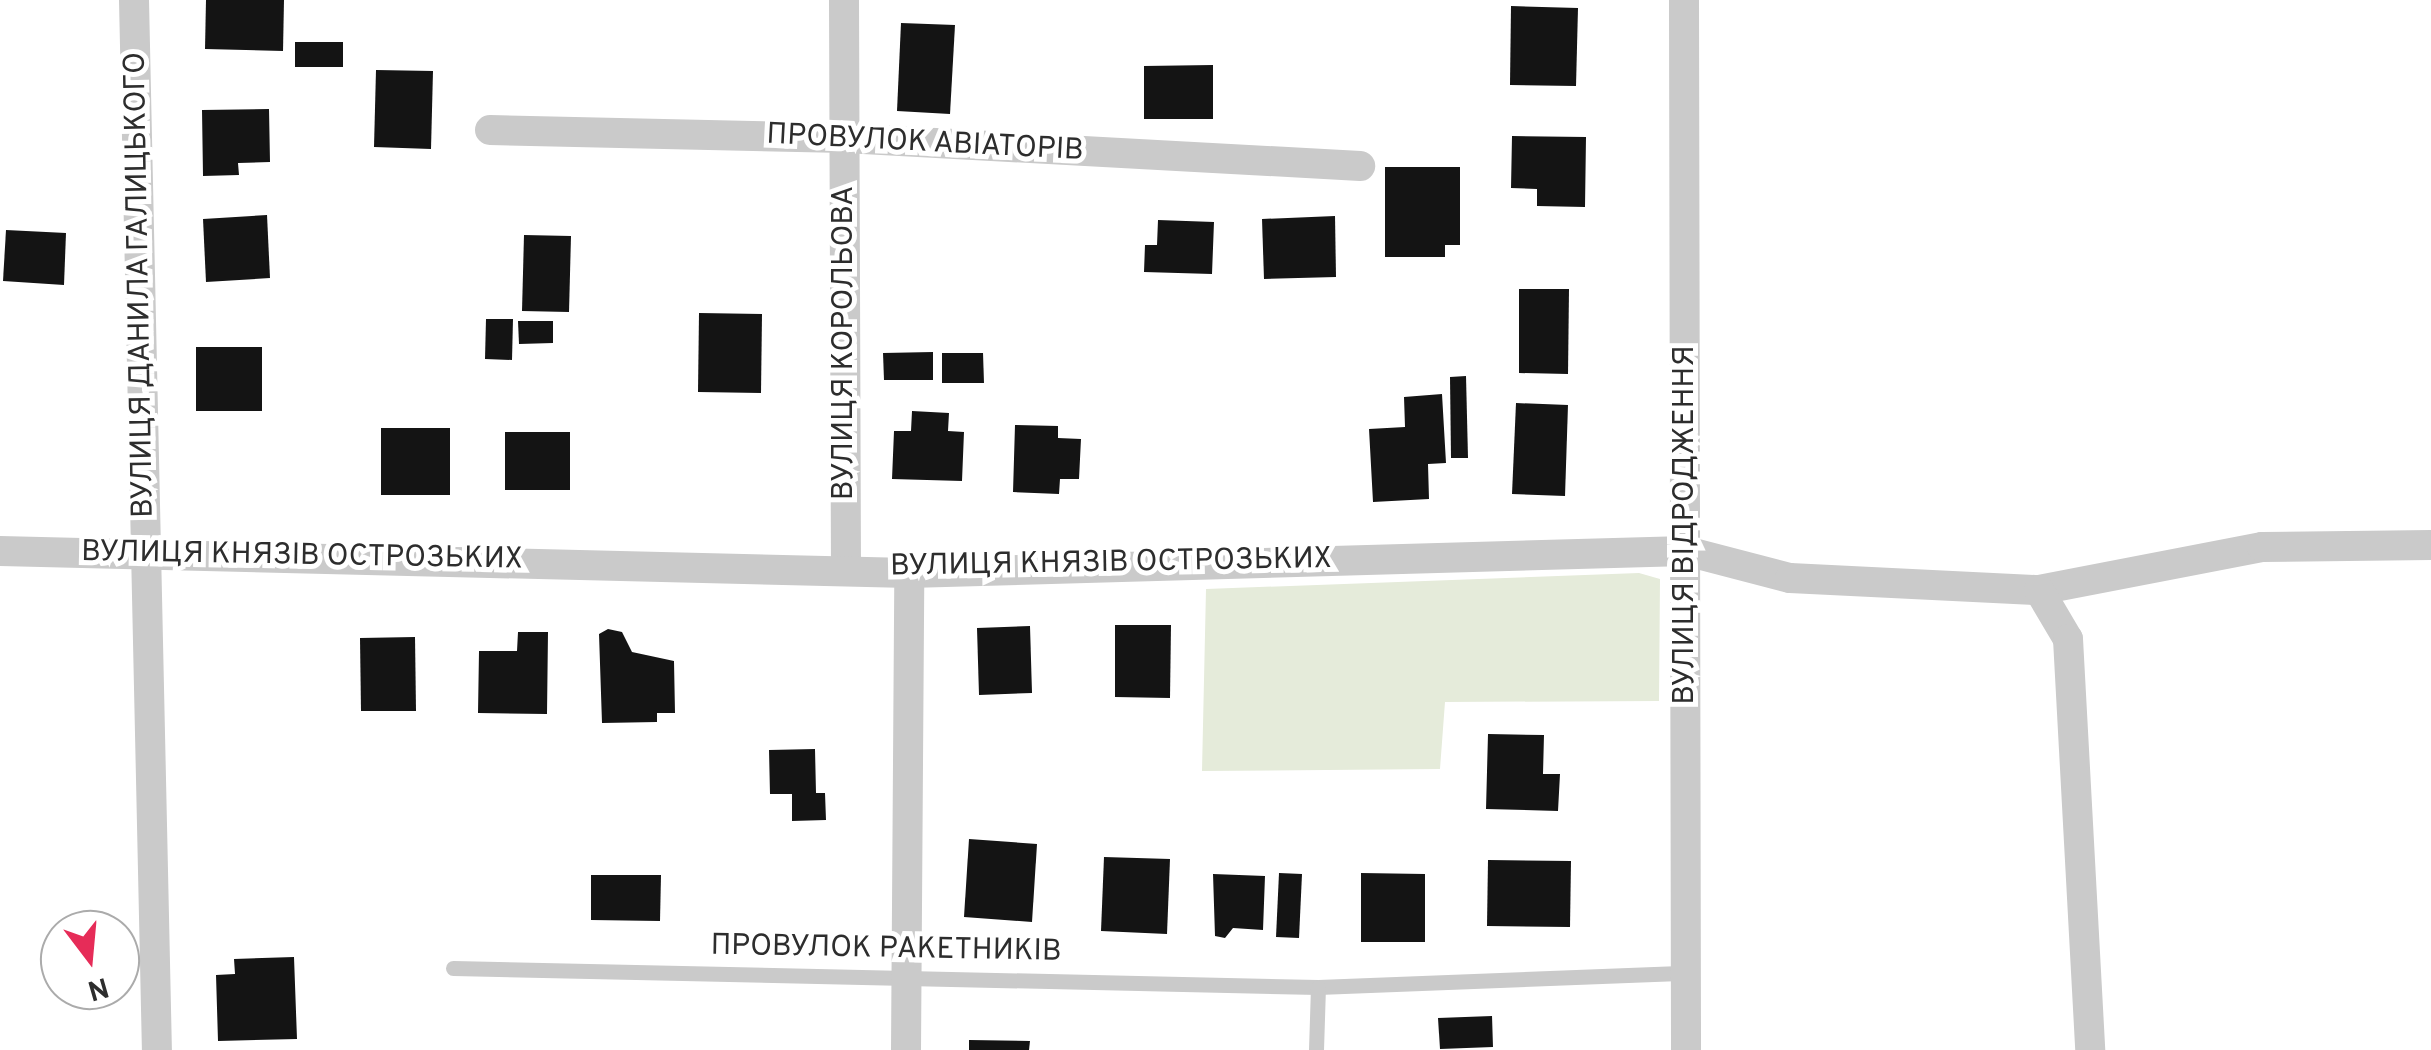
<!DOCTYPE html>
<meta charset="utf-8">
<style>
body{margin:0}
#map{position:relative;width:2431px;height:1050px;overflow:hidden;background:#fff;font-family:Overpass,sans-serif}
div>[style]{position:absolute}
.green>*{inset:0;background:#e5ebda}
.building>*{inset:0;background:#141414}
.lane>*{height:15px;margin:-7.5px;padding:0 7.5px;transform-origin:7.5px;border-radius:7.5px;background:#cacaca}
.street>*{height:30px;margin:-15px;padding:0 15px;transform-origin:15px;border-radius:15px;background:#cacaca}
span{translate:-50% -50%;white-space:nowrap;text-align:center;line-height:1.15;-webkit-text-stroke:10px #fff;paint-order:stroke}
.street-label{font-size:30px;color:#2d2d2d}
.north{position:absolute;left:40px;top:910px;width:100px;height:100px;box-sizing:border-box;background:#fff;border:2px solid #ababab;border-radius:50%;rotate:164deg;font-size:28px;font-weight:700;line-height:40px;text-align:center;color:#2d2d2d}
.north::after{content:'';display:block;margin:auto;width:35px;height:45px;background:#e62c58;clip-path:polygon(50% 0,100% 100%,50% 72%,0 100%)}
</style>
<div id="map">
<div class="green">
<div style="clip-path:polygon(1639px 573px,1660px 579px,1659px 701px,1445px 702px,1440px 769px,1202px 771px,1206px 589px)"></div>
</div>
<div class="building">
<div style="clip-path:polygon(206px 0,284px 0,283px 51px,205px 49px)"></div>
<div style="clip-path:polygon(1511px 6px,1578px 8px,1576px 86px,1510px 85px)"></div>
<div style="clip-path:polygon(901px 23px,955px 25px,950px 114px,897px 111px)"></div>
<div style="clip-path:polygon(295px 42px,343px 42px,343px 67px,295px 67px)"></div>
<div style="clip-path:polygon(1213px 65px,1213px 119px,1144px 119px,1144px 66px)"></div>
<div style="clip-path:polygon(376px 70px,433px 71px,431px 149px,374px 147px)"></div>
<div style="clip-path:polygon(269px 109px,270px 162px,238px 163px,239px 175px,203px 176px,202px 110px)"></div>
<div style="clip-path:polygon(1512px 136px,1586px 137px,1585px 207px,1537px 206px,1537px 189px,1511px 188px)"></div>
<div style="clip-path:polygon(1385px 167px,1460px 167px,1460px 245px,1445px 245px,1445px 257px,1385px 257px)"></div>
<div style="clip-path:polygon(267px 215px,270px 278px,206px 282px,203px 219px)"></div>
<div style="clip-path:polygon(1335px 216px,1336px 277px,1264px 279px,1262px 219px)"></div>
<div style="clip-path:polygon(1158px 220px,1214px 222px,1212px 274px,1144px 272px,1145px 245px,1157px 245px)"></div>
<div style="clip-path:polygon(6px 230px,66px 233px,64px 285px,3px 281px)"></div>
<div style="clip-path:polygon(524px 235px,571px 236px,569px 312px,522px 311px)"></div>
<div style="clip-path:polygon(1519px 289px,1569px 289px,1568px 374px,1519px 373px)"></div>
<div style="clip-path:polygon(699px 313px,762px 314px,761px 393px,698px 392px)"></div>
<div style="clip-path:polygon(486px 319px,513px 319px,512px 360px,485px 359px)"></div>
<div style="clip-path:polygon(518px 321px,553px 321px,553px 343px,519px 344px)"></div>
<div style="clip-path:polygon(196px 347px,262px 347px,262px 411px,196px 411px)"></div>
<div style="clip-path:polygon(933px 352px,933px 380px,884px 380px,883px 353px)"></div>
<div style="clip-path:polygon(942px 353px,983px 353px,984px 383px,942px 383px)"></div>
<div style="clip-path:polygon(1466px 376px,1468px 458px,1451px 458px,1450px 377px)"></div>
<div style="clip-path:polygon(1442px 394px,1446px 463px,1428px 464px,1429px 499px,1373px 502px,1369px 429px,1405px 427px,1404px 397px)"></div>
<div style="clip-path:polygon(1516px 403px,1568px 405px,1565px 496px,1512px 494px)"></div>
<div style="clip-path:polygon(912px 411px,949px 413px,948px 431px,964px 432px,962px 481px,892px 479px,894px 431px,911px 431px)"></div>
<div style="clip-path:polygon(1015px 425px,1058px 426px,1058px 438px,1081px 439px,1079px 479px,1060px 479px,1059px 494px,1013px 492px)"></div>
<div style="clip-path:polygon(381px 428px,450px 428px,450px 495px,381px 495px)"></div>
<div style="clip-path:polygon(505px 432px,570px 432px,570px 490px,505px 490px)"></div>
<div style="clip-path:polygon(1115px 625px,1171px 625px,1170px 698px,1115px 697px)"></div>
<div style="clip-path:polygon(1030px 626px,1032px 693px,979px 695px,977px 628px)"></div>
<div style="clip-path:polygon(608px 629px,622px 632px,632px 652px,674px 661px,675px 713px,657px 713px,657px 722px,602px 723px,599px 634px)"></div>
<div style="clip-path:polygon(518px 632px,548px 632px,547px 714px,478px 713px,479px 651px,517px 651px)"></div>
<div style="clip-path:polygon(415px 637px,416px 711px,361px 711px,360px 638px)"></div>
<div style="clip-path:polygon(1488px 734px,1544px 735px,1543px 774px,1560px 774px,1558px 811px,1486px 809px)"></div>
<div style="clip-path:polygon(815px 749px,816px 793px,825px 793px,826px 820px,792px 821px,792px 794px,770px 794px,769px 750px)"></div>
<div style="clip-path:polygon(969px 839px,1037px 844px,1032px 922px,964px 917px)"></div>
<div style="clip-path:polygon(1104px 857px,1170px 859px,1167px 934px,1101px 931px)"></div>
<div style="clip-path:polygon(1488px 860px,1571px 861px,1570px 927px,1487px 926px)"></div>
<div style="clip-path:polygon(1279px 873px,1302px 874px,1299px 938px,1276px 937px)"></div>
<div style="clip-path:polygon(1361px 873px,1425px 874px,1425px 942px,1361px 942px)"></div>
<div style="clip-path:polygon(1213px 874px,1265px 876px,1263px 930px,1233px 928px,1225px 938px,1215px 936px)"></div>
<div style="clip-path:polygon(591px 875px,661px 875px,660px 921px,591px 920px)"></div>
<div style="clip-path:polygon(294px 957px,297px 1039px,218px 1041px,216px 975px,235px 974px,234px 959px)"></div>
<div style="clip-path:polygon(1492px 1016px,1493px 1047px,1440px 1049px,1438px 1018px)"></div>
<div style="clip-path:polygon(969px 1040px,1030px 1041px,1029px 1050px,969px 1050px)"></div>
</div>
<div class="lane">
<div style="left:453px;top:968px;width:865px;rotate:1.26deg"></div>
<div style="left:1318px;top:987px;width:369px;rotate:-2.2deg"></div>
<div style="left:1316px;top:1050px;width:63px;rotate:-88.2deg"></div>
</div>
<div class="street">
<div style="left:134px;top:0;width:1050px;rotate:88.75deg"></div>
<div style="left:844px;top:0;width:567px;rotate:89.8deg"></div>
<div style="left:1684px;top:0;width:1050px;rotate:89.89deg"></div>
<div style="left:490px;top:130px;width:355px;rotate:1.3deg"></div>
<div style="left:845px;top:138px;width:516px;rotate:3.11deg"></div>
<div style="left:0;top:551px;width:909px;rotate:1.39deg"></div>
<div style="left:909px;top:573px;width:777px;rotate:-1.62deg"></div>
<div style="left:1686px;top:551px;width:107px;rotate:14.6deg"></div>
<div style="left:1790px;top:578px;width:249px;rotate:2.8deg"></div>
<div style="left:2039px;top:590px;width:227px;rotate:-10.9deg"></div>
<div style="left:2262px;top:547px;width:169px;rotate:-0.7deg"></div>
<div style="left:2039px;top:590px;width:57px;rotate:59.4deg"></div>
<div style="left:2068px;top:639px;width:412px;rotate:86.9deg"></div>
<div style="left:906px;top:1050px;width:477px;rotate:-89.6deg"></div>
</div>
<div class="street-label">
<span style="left:925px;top:144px;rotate:3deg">ПРОВУЛОК АВІАТОРІВ</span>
<span style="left:141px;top:285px;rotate:-91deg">ВУЛИЦЯ ДАНИЛА ГАЛИЦЬКОГО</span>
<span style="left:845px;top:343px;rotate:-90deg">ВУЛИЦЯ КОРОЛЬОВА</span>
<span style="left:1686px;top:525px;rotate:-90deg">ВУЛИЦЯ ВІДРОДЖЕННЯ</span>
<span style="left:302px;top:557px;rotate:1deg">ВУЛИЦЯ КНЯЗІВ ОСТРОЗЬКИХ</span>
<span style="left:1111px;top:564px;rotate:-1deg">ВУЛИЦЯ КНЯЗІВ ОСТРОЗЬКИХ</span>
<span style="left:886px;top:950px;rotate:1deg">ПРОВУЛОК РАКЕТНИКІВ</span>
</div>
<div class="north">N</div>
</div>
